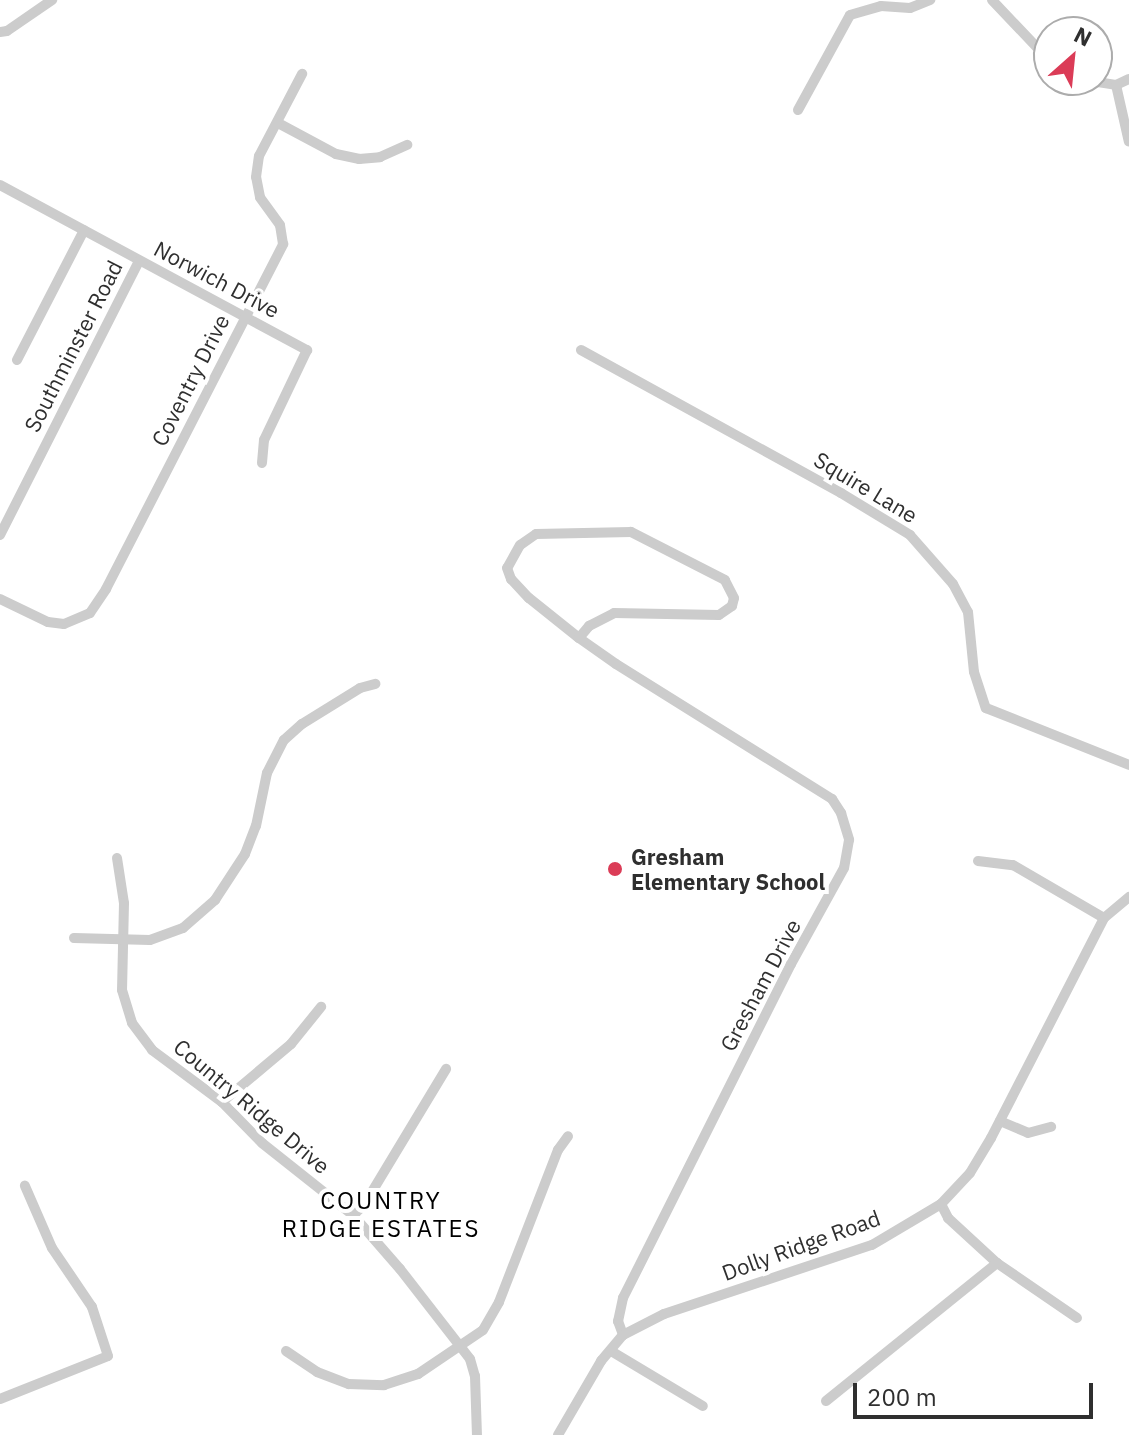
<!DOCTYPE html>
<style>
body{margin:0}
#map{position:relative;width:1129px;height:1435px;overflow:hidden;background:#fff;font-family:"IBM Plex Sans",sans-serif}
div>[style]{position:absolute}
.street>*{height:10px;margin:-5px;padding:0 5px;transform-origin:5px;border-radius:5px;background:#ccc}
.dots>*{width:22px;height:22px;translate:-50% -50%;box-sizing:border-box;border:4px solid #fff;border-radius:50%}
span{translate:-50% -50%;white-space:nowrap;text-align:center;line-height:1.15;-webkit-text-stroke:8px #fff;paint-order:stroke}
.street-label{font-size:22px;color:#2f2f2f}
.poi-label{font-size:22px;color:#2f2f2f;font-weight:700}
.left{translate:0 -50%;text-align:left}
.neighbourhood-label{font-size:24px;color:#000;letter-spacing:2px}
.north{position:absolute;left:1033px;top:16px;width:80px;height:80px;box-sizing:border-box;background:#fff;border:2px solid #acacac;border-radius:50%;rotate:27deg;font-size:22px;font-weight:700;line-height:32px;text-align:center;color:#2f2f2f}
.north::after{content:'';display:block;margin:auto;width:28px;height:36px;background:#db3c57;clip-path:polygon(50% 0,100% 100%,50% 72%,0 100%)}
.scale{position:absolute;left:853px;top:1383px;width:240px;height:36px;box-sizing:border-box;border:4px solid #2f2f2f;border-top:0;padding-left:10px;font-size:24px;line-height:28px;white-space:nowrap;color:#2f2f2f;-webkit-text-stroke:6px #fff;paint-order:stroke}
</style>
<div id="map">
<div class="street">
<div style="left:992px;top:0;width:83px;rotate:46.5deg"></div>
<div style="left:0;top:32px;width:7px;rotate:-8deg"></div>
<div style="left:7px;top:31px;width:55px;rotate:-34.6deg"></div>
<div style="left:1085px;top:80px;width:31px;rotate:9deg"></div>
<div style="left:1116px;top:85px;width:58px;rotate:77.2deg"></div>
<div style="left:1116px;top:85px;width:14px;rotate:-25deg"></div>
<div style="left:798px;top:110px;width:108px;rotate:-61.3deg"></div>
<div style="left:850px;top:15px;width:32px;rotate:-16deg"></div>
<div style="left:881px;top:6px;width:29px;rotate:4deg"></div>
<div style="left:910px;top:8px;width:22px;rotate:-22deg"></div>
<div style="left:278px;top:123px;width:66px;rotate:28.1deg"></div>
<div style="left:336px;top:154px;width:24px;rotate:12deg"></div>
<div style="left:359px;top:159px;width:21px;rotate:-5deg"></div>
<div style="left:380px;top:157px;width:30px;rotate:-24deg"></div>
<div style="left:0;top:185px;width:349px;rotate:28.3deg"></div>
<div style="left:307px;top:350px;width:100px;rotate:115.5deg"></div>
<div style="left:264px;top:440px;width:23px;rotate:95deg"></div>
<div style="left:581px;top:350px;width:297px;rotate:28.8deg"></div>
<div style="left:841px;top:493px;width:81px;rotate:31.3deg"></div>
<div style="left:910px;top:535px;width:65px;rotate:48.7deg"></div>
<div style="left:953px;top:584px;width:32px;rotate:62deg"></div>
<div style="left:968px;top:612px;width:60px;rotate:84.3deg"></div>
<div style="left:974px;top:672px;width:38px;rotate:72deg"></div>
<div style="left:986px;top:708px;width:154px;rotate:21.7deg"></div>
<div style="left:17px;top:360px;width:146px;rotate:-62.7deg"></div>
<div style="left:0;top:535px;width:307px;rotate:-63.1deg"></div>
<div style="left:0;top:599px;width:53px;rotate:25.6deg"></div>
<div style="left:48px;top:622px;width:16px;rotate:7deg"></div>
<div style="left:64px;top:624px;width:28px;rotate:-23deg"></div>
<div style="left:90px;top:613px;width:29px;rotate:-56deg"></div>
<div style="left:106px;top:589px;width:388px;rotate:-62.8deg"></div>
<div style="left:283px;top:244px;width:19px;rotate:-99deg"></div>
<div style="left:280px;top:225px;width:34px;rotate:-126deg"></div>
<div style="left:260px;top:197px;width:20px;rotate:-101deg"></div>
<div style="left:256px;top:177px;width:21px;rotate:-82deg"></div>
<div style="left:259px;top:156px;width:93px;rotate:-62.3deg"></div>
<div style="left:579px;top:638px;width:16px;rotate:-50deg"></div>
<div style="left:589px;top:626px;width:28px;rotate:-27deg"></div>
<div style="left:614px;top:613px;width:105px;rotate:1.1deg"></div>
<div style="left:719px;top:615px;width:16px;rotate:-35deg"></div>
<div style="left:732px;top:606px;width:8px;rotate:-76deg"></div>
<div style="left:734px;top:598px;width:20px;rotate:-117deg"></div>
<div style="left:725px;top:580px;width:106px;rotate:-152.9deg"></div>
<div style="left:631px;top:532px;width:95px;rotate:178.8deg"></div>
<div style="left:536px;top:534px;width:19px;rotate:145deg"></div>
<div style="left:520px;top:545px;width:26px;rotate:119deg"></div>
<div style="left:507px;top:568px;width:12px;rotate:70deg"></div>
<div style="left:511px;top:579px;width:26px;rotate:47deg"></div>
<div style="left:529px;top:598px;width:64px;rotate:38.7deg"></div>
<div style="left:579px;top:638px;width:45px;rotate:35.1deg"></div>
<div style="left:616px;top:664px;width:255px;rotate:32deg"></div>
<div style="left:832px;top:799px;width:17px;rotate:57deg"></div>
<div style="left:841px;top:813px;width:28px;rotate:73deg"></div>
<div style="left:849px;top:840px;width:28px;rotate:100deg"></div>
<div style="left:844px;top:868px;width:110px;rotate:118.9deg"></div>
<div style="left:791px;top:964px;width:374px;rotate:116.7deg"></div>
<div style="left:623px;top:1298px;width:24px;rotate:102deg"></div>
<div style="left:618px;top:1321px;width:15px;rotate:70deg"></div>
<div style="left:117px;top:858px;width:46px;rotate:81.2deg"></div>
<div style="left:124px;top:903px;width:87px;rotate:91.3deg"></div>
<div style="left:122px;top:990px;width:34px;rotate:73deg"></div>
<div style="left:132px;top:1023px;width:34px;rotate:53deg"></div>
<div style="left:152px;top:1050px;width:87px;rotate:36.6deg"></div>
<div style="left:222px;top:1102px;width:57px;rotate:45.7deg"></div>
<div style="left:262px;top:1143px;width:116px;rotate:38.4deg"></div>
<div style="left:353px;top:1215px;width:72px;rotate:49deg"></div>
<div style="left:400px;top:1269px;width:114px;rotate:52.1deg"></div>
<div style="left:470px;top:1359px;width:18px;rotate:74deg"></div>
<div style="left:475px;top:1376px;width:59px;rotate:88.1deg"></div>
<div style="left:978px;top:861px;width:35px;rotate:7deg"></div>
<div style="left:1013px;top:865px;width:105px;rotate:30.2deg"></div>
<div style="left:74px;top:938px;width:76px;rotate:1.5deg"></div>
<div style="left:150px;top:940px;width:35px;rotate:-20deg"></div>
<div style="left:183px;top:928px;width:43px;rotate:-41.2deg"></div>
<div style="left:215px;top:900px;width:55px;rotate:-56.9deg"></div>
<div style="left:245px;top:854px;width:30px;rotate:-69deg"></div>
<div style="left:256px;top:826px;width:54px;rotate:-78.3deg"></div>
<div style="left:267px;top:773px;width:37px;rotate:-63deg"></div>
<div style="left:284px;top:740px;width:24px;rotate:-42deg"></div>
<div style="left:302px;top:724px;width:68px;rotate:-31.8deg"></div>
<div style="left:360px;top:688px;width:16px;rotate:-15deg"></div>
<div style="left:222px;top:1102px;width:90px;rotate:-40deg"></div>
<div style="left:291px;top:1044px;width:48px;rotate:-51deg"></div>
<div style="left:1000px;top:1121px;width:30px;rotate:23deg"></div>
<div style="left:1028px;top:1133px;width:24px;rotate:-15deg"></div>
<div style="left:941px;top:1204px;width:16px;rotate:63deg"></div>
<div style="left:948px;top:1218px;width:67px;rotate:42.6deg"></div>
<div style="left:997px;top:1263px;width:97px;rotate:34.5deg"></div>
<div style="left:353px;top:1215px;width:15px;rotate:-42deg"></div>
<div style="left:364px;top:1205px;width:159px;rotate:-58.9deg"></div>
<div style="left:286px;top:1351px;width:37px;rotate:34deg"></div>
<div style="left:317px;top:1372px;width:34px;rotate:21deg"></div>
<div style="left:349px;top:1384px;width:35px;rotate:2deg"></div>
<div style="left:384px;top:1385px;width:36px;rotate:-18deg"></div>
<div style="left:418px;top:1374px;width:78px;rotate:-34.1deg"></div>
<div style="left:483px;top:1330px;width:32px;rotate:-60deg"></div>
<div style="left:499px;top:1302px;width:163px;rotate:-68.8deg"></div>
<div style="left:558px;top:1150px;width:17px;rotate:-54deg"></div>
<div style="left:611px;top:1351px;width:107px;rotate:30.9deg"></div>
<div style="left:0;top:1399px;width:116px;rotate:-21.7deg"></div>
<div style="left:108px;top:1356px;width:52px;rotate:-108.1deg"></div>
<div style="left:92px;top:1307px;width:71px;rotate:-124.1deg"></div>
<div style="left:52px;top:1248px;width:68px;rotate:-113.5deg"></div>
<div style="left:826px;top:1401px;width:220px;rotate:-38.9deg"></div>
<div style="left:558px;top:1435px;width:86px;rotate:-59.8deg"></div>
<div style="left:601px;top:1361px;width:34px;rotate:-50deg"></div>
<div style="left:623px;top:1335px;width:46px;rotate:-27.1deg"></div>
<div style="left:664px;top:1314px;width:219px;rotate:-18.4deg"></div>
<div style="left:872px;top:1245px;width:80px;rotate:-30.7deg"></div>
<div style="left:941px;top:1204px;width:42px;rotate:-46.9deg"></div>
<div style="left:970px;top:1173px;width:41px;rotate:-59deg"></div>
<div style="left:991px;top:1138px;width:247px;rotate:-62.8deg"></div>
<div style="left:1104px;top:918px;width:33px;rotate:-40deg"></div>
</div>
<div class="dots">
<div style="left:615px;top:869px;background:#db3c57"></div>
</div>
<div class="street-label">
<span style="left:217px;top:279px;rotate:28deg">Norwich Drive</span>
<span style="left:73px;top:346px;rotate:-63deg">Southminster Road</span>
<span style="left:190px;top:380px;rotate:-63deg">Coventry Drive</span>
<span style="left:866px;top:487px;rotate:31deg">Squire Lane</span>
<span style="left:760px;top:985px;rotate:-62deg">Gresham Drive</span>
<span style="left:252px;top:1106px;rotate:40deg">Country Ridge Drive</span>
<span style="left:801px;top:1245px;rotate:-20deg">Dolly Ridge Road</span>
</div>
<div class="poi-label">
<span class="left" style="left:631px;top:869px">Gresham<br>Elementary School</span>
</div>
<div class="neighbourhood-label">
<span style="left:381px;top:1215px">COUNTRY<br>RIDGE ESTATES</span>
</div>
<div class="north">N</div>
<div class="scale">200 m</div>
</div>
